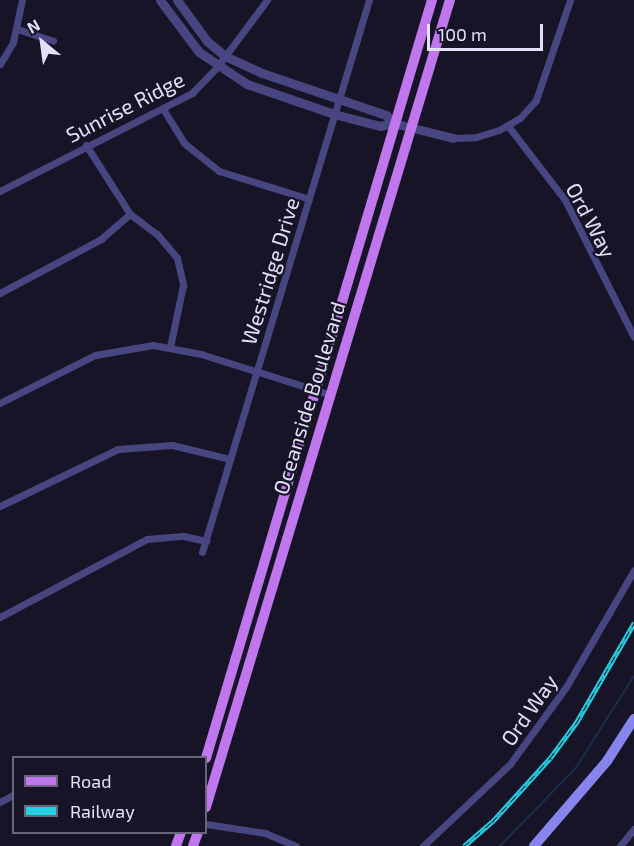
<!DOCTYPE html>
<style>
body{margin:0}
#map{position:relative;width:634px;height:846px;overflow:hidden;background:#181428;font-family:"Exo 2",sans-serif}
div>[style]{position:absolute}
.stream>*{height:2px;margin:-1px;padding:0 1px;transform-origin:1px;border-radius:1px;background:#192d4d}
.minor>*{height:7px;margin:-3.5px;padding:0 3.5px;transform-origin:3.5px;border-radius:3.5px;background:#484681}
.tertiary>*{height:9px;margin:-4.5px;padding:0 4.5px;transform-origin:4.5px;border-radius:4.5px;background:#484681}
.secondary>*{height:10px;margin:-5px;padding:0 5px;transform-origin:5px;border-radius:5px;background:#8784ee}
.primary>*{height:10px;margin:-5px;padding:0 5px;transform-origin:5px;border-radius:5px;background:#c076ec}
.rail>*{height:4.5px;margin-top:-2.25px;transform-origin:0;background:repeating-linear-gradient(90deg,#181428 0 7px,#26cee1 0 14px);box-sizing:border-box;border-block:2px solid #26cee1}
span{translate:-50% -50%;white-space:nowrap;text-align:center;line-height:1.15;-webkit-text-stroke:4.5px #181428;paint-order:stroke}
.street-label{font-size:21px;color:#e3e0fb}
.legend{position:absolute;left:12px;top:756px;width:195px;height:78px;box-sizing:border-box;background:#181428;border:2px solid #69667c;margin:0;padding:8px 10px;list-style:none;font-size:18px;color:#e3e0fb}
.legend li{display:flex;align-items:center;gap:12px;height:30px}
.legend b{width:30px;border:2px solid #69667c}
.north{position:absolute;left:12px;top:12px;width:60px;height:60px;-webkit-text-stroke:4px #181428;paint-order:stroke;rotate:331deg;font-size:16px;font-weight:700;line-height:24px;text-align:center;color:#e3e0fb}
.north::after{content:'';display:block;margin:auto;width:21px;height:27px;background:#e3e0fb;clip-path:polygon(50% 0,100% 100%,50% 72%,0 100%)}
.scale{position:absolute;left:427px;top:24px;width:116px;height:27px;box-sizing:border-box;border:3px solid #e3e0fb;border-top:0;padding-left:8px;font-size:18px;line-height:21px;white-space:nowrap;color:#e3e0fb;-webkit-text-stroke:4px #181428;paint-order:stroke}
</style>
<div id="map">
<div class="stream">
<div style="left:500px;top:846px;width:107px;rotate:-45.8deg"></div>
<div style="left:575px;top:769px;width:110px;rotate:-57.6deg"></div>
</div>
<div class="minor">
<div style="left:17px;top:29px;width:38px;rotate:18deg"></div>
<div style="left:0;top:64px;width:26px;rotate:-59deg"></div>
<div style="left:13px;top:42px;width:43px;rotate:-77.9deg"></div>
<div style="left:163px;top:109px;width:40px;rotate:58deg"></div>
<div style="left:184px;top:143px;width:45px;rotate:38.7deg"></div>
<div style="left:219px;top:171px;width:94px;rotate:17.3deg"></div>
<div style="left:508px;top:126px;width:93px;rotate:52.4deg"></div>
<div style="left:565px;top:200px;width:153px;rotate:63.3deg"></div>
<div style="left:453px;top:138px;width:23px;rotate:-2deg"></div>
<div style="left:476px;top:137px;width:24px;rotate:-17deg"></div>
<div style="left:499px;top:130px;width:24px;rotate:-30deg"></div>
<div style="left:520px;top:118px;width:24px;rotate:-48deg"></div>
<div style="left:536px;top:100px;width:106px;rotate:-71.2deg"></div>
<div style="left:86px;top:145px;width:82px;rotate:57.5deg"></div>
<div style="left:130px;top:214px;width:34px;rotate:37deg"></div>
<div style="left:157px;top:234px;width:31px;rotate:50deg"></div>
<div style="left:177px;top:258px;width:28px;rotate:77deg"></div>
<div style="left:183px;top:285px;width:63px;rotate:101.8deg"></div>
<div style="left:0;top:191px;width:216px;rotate:-27deg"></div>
<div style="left:192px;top:93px;width:36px;rotate:-46deg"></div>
<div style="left:217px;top:67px;width:84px;rotate:-53.3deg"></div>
<div style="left:0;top:293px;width:115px;rotate:-28.1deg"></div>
<div style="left:101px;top:239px;width:38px;rotate:-41deg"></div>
<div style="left:0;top:403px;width:106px;rotate:-26.8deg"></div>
<div style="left:95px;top:355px;width:59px;rotate:-9.8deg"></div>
<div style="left:153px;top:345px;width:49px;rotate:10.6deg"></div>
<div style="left:201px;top:354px;width:134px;rotate:17.4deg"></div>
<div style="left:0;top:506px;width:131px;rotate:-25.8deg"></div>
<div style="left:118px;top:449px;width:54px;rotate:-4.2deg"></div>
<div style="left:172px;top:445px;width:60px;rotate:13.6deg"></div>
<div style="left:202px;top:552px;width:577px;rotate:-73.17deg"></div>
<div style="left:0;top:617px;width:166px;rotate:-28deg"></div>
<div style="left:147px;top:539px;width:36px;rotate:-5deg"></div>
<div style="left:183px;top:536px;width:24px;rotate:12deg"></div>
<div style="left:0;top:802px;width:15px;rotate:-28deg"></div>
<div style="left:206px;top:824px;width:60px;rotate:8.7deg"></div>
<div style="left:265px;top:833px;width:34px;rotate:23deg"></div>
<div style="left:423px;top:846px;width:120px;rotate:-43.3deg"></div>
<div style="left:510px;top:764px;width:95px;rotate:-54deg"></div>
<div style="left:566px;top:687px;width:135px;rotate:-59.8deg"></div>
<div style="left:620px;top:846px;width:22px;rotate:-51deg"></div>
</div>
<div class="tertiary">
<div style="left:160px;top:0;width:65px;rotate:53.1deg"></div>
<div style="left:199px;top:52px;width:58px;rotate:33.7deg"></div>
<div style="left:247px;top:84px;width:92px;rotate:19deg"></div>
<div style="left:334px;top:114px;width:48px;rotate:14.6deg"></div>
<div style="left:380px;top:126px;width:13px;rotate:-13deg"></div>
<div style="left:177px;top:0;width:51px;rotate:53.8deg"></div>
<div style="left:207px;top:41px;width:23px;rotate:40deg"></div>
<div style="left:225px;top:56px;width:41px;rotate:24.7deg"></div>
<div style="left:262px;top:73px;width:131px;rotate:18.7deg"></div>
<div style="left:386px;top:115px;width:11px;rotate:49deg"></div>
<div style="left:393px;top:123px;width:62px;rotate:14deg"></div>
</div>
<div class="secondary">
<div style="left:534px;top:846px;width:112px;rotate:-49.3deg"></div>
<div style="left:607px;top:761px;width:50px;rotate:-57.3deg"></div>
</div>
<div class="primary">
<div style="left:206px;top:758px;width:791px;rotate:-73.4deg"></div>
<div style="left:206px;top:807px;width:843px;rotate:-73.18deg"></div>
<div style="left:176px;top:846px;width:15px;rotate:-70deg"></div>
<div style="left:193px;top:846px;width:15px;rotate:-70deg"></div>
</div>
<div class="rail">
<div style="left:464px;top:846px;width:37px;rotate:-41deg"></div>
<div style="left:492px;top:822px;width:86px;rotate:-47.8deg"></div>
<div style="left:550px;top:758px;width:44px;rotate:-53.4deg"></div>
<div style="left:576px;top:723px;width:116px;rotate:-59.9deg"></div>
</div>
<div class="street-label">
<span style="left:125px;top:107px;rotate:-27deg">Sunrise Ridge</span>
<span style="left:591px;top:220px;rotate:62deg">Ord Way</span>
<span style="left:270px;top:271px;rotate:-73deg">Westridge Drive</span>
<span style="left:309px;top:398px;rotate:-73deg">Oceanside Boulevard</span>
<span style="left:529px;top:710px;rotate:-55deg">Ord Way</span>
</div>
<ul class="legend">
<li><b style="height:8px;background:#c076ec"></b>Road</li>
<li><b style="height:8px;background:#26cee1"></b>Railway</li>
</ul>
<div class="north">N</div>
<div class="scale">100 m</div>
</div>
